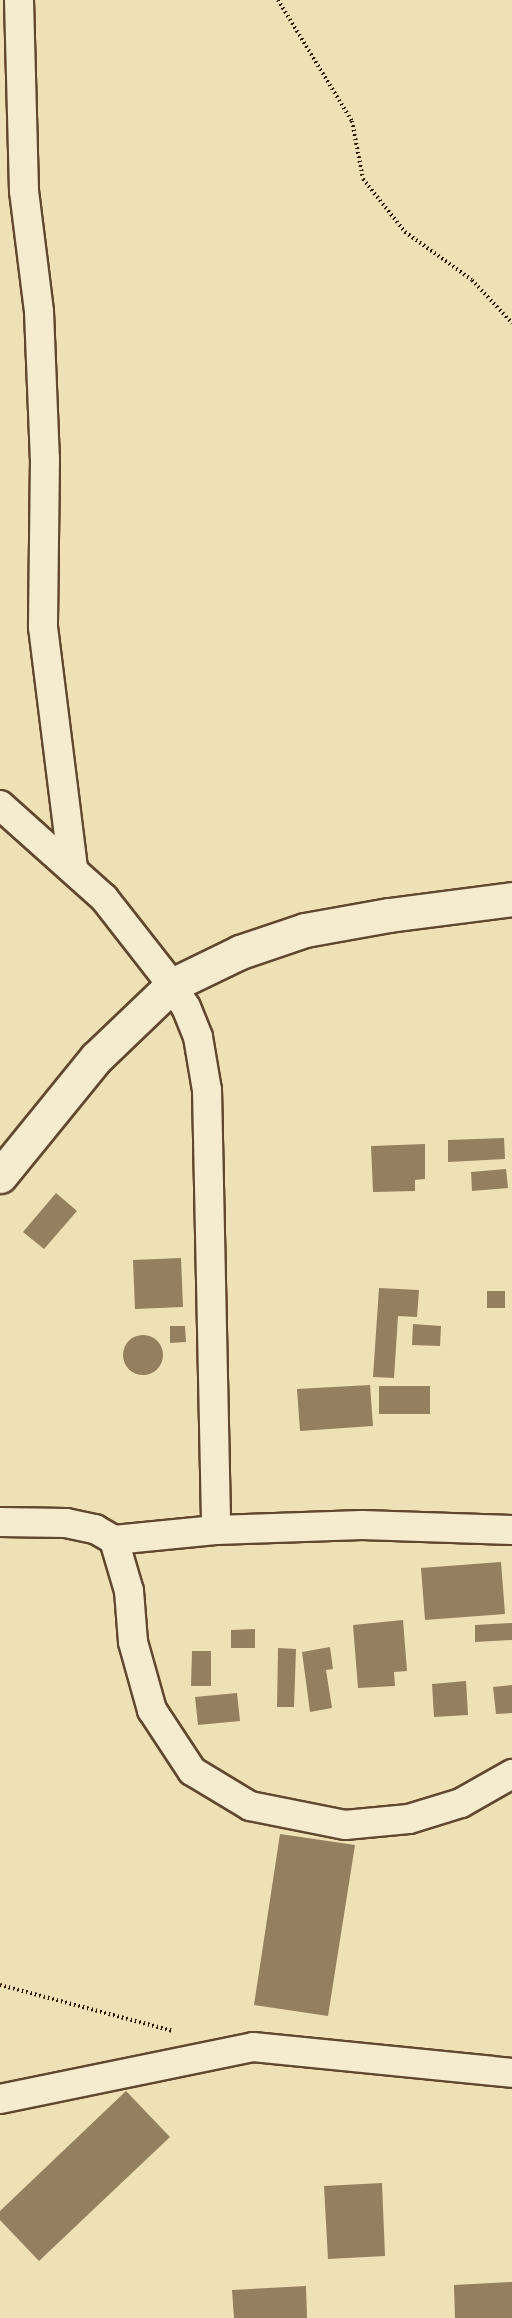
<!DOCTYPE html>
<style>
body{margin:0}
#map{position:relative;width:512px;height:2318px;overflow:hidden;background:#f0e0b5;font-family:"IM FELL Double Pica",serif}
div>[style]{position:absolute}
.building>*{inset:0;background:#947f5f}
.round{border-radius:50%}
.path>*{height:4px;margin-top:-2px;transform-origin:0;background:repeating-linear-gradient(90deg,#301601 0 1.5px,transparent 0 4.5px)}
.roads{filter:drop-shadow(2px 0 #60482e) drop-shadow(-2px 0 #60482e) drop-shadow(0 2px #60482e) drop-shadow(0 -2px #60482e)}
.minor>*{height:28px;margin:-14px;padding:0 14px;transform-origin:14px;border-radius:14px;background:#f5ebcf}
.tertiary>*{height:33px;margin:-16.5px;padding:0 16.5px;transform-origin:16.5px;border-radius:16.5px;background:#f5ebcf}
span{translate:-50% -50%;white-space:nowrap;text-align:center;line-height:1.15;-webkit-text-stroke:6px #f5ebcf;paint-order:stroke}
</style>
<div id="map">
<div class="building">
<div style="clip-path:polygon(504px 1138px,505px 1159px,448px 1162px,448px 1140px)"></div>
<div style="clip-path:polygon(425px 1144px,425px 1179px,415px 1180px,415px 1191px,373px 1192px,371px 1146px)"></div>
<div style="clip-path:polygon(506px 1169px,508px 1188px,472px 1191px,471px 1172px)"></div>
<div style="clip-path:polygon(56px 1193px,77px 1211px,44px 1249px,23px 1232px)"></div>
<div style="clip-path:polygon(181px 1258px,183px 1307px,135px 1309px,133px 1260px)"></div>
<div style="clip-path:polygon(379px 1288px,419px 1290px,417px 1317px,398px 1316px,394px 1378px,373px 1377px)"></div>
<div style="clip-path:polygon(487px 1291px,505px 1291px,505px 1308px,487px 1308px)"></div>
<div style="clip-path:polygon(413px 1324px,441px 1326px,440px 1346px,412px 1345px)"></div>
<div style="clip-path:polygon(170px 1326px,185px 1326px,186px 1342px,170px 1343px)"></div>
<div class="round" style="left:123px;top:1335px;width:40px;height:40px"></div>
<div style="clip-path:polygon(370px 1385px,373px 1426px,300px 1431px,297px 1389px)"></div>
<div style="clip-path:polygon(379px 1386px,430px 1386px,430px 1414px,379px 1414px)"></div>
<div style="clip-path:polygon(501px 1562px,505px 1614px,425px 1620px,421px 1568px)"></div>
<div style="clip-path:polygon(403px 1620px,407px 1671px,394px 1672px,395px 1686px,358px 1688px,353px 1625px)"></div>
<div style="clip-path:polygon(512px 1623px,512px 1640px,475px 1642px,475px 1625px)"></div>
<div style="clip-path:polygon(255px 1629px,255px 1648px,231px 1648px,231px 1630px)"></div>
<div style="clip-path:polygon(330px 1647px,333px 1669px,326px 1670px,332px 1708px,310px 1712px,302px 1652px)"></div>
<div style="clip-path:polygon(278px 1648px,296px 1649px,294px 1707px,277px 1707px)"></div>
<div style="clip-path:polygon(192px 1651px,211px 1651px,211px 1686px,191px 1686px)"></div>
<div style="clip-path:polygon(466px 1681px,468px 1715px,434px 1717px,432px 1684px)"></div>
<div style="clip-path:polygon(512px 1685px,512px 1713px,496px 1714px,493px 1687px)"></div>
<div style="clip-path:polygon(237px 1693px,240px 1721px,198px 1725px,195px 1697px)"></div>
<div style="clip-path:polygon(280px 1834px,355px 1845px,328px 2016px,254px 2005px)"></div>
<div style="clip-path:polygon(126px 2091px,170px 2137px,39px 2261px,0 2220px,0 2211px)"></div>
<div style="clip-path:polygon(382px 2183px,385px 2256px,328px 2259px,324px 2186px)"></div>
<div style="clip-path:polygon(512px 2282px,512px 2318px,455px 2318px,454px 2285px)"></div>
<div style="clip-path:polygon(306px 2286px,307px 2318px,234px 2318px,232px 2290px)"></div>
</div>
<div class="path">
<div style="left:278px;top:0;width:142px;rotate:58.6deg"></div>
<div style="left:352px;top:121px;width:59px;rotate:79.3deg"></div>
<div style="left:363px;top:179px;width:68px;rotate:51.6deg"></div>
<div style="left:405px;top:232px;width:82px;rotate:35.6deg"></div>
<div style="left:472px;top:280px;width:59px;rotate:47.1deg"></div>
<div style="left:0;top:1985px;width:179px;rotate:14.9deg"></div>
</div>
<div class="roads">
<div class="minor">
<div style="left:19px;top:0;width:191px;rotate:88.5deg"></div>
<div style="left:24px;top:191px;width:122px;rotate:82.9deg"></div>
<div style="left:39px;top:312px;width:147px;rotate:87.7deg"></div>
<div style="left:45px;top:459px;width:168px;rotate:90.7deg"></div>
<div style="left:43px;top:627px;width:243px;rotate:82.9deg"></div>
<div style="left:0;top:805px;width:140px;rotate:41.8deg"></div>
<div style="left:104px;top:898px;width:110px;rotate:52deg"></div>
<div style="left:172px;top:985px;width:26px;rotate:58deg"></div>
<div style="left:186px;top:1007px;width:32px;rotate:68deg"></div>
<div style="left:198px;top:1037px;width:54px;rotate:80.4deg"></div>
<div style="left:207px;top:1090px;width:440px;rotate:88.8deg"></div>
<div style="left:0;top:1522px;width:66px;rotate:0.9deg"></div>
<div style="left:66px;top:1523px;width:30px;rotate:12deg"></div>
<div style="left:95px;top:1529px;width:22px;rotate:30deg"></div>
<div style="left:114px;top:1540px;width:53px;rotate:73.6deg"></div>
<div style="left:129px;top:1591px;width:51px;rotate:85.5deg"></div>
<div style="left:133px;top:1642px;width:71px;rotate:74.4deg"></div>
<div style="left:152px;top:1710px;width:73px;rotate:56.7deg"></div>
<div style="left:192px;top:1771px;width:68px;rotate:31.1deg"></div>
<div style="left:250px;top:1806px;width:97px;rotate:11.3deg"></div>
<div style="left:345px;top:1825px;width:64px;rotate:-5.4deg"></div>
<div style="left:409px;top:1819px;width:54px;rotate:-17.1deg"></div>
<div style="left:461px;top:1803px;width:59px;rotate:-29.6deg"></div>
<div style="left:114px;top:1540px;width:102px;rotate:-5.6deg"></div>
<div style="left:216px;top:1530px;width:146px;rotate:-2deg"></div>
<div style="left:362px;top:1525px;width:150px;rotate:1.9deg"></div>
<div style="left:0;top:2099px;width:258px;rotate:-11.6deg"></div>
<div style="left:253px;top:2047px;width:260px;rotate:5.7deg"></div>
</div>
<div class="tertiary">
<div style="left:0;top:1176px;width:152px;rotate:-50.9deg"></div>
<div style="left:96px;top:1058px;width:105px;rotate:-43.8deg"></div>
<div style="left:172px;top:985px;width:76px;rotate:-25.9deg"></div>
<div style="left:240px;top:952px;width:69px;rotate:-18.7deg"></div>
<div style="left:305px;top:930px;width:85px;rotate:-10.1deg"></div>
<div style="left:389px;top:915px;width:124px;rotate:-7.4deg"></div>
</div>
</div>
</div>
